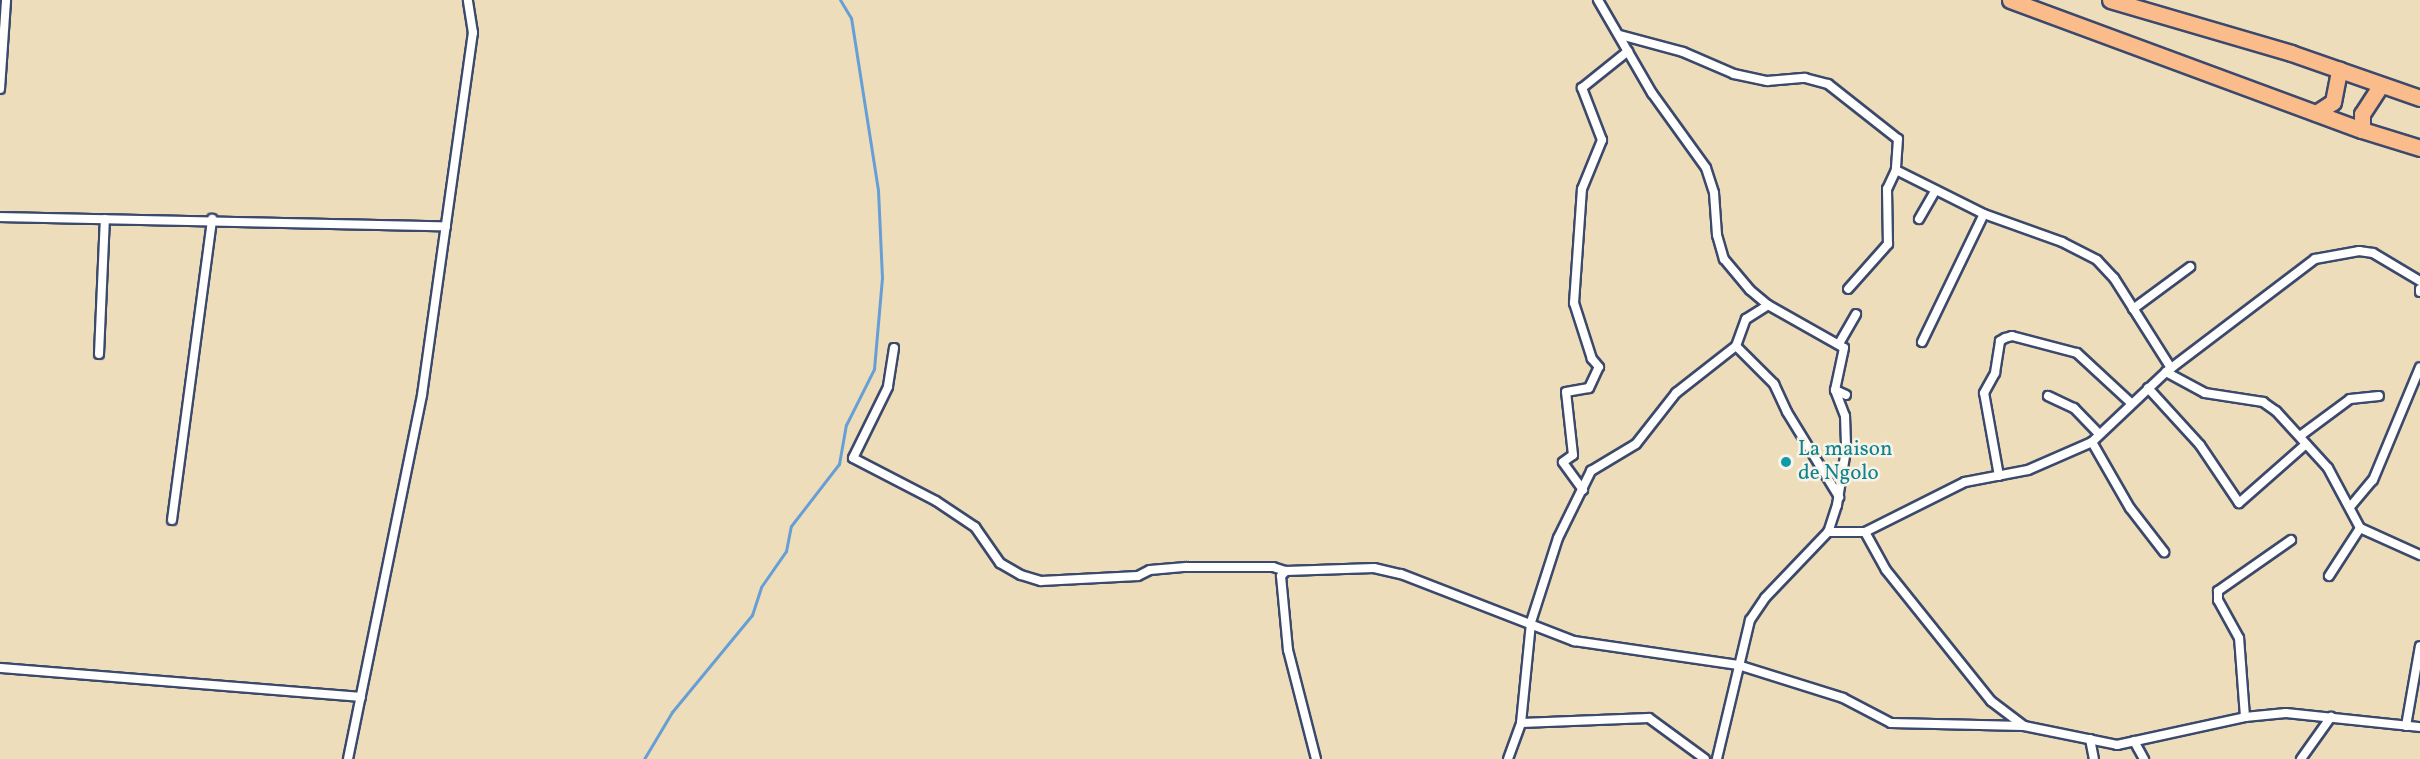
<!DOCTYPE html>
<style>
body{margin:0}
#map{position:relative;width:2420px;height:759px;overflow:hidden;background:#edb;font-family:Vollkorn,serif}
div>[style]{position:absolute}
.stream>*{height:3px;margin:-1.5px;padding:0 1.5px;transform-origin:1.5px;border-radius:1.5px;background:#669fd5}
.roads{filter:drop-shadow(2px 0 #3b496c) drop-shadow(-2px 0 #3b496c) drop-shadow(0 2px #3b496c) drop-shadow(0 -2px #3b496c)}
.street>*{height:8px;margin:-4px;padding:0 4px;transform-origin:4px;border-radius:4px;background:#fff}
.highway>*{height:15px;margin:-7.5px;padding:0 7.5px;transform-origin:7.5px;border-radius:7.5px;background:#fabc8b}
.dots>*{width:16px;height:16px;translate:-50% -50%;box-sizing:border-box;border:3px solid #f7f3e8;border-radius:50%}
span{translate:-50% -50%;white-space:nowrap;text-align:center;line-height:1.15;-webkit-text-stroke:5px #f7f3e8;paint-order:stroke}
.culture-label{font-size:21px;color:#0d838f}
.left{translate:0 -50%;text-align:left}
</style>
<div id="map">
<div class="stream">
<div style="left:644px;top:759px;width:55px;rotate:-59.2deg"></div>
<div style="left:672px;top:712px;width:126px;rotate:-50.5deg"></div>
<div style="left:752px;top:615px;width:29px;rotate:-72deg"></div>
<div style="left:761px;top:587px;width:44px;rotate:-55.2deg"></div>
<div style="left:786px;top:551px;width:25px;rotate:-79deg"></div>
<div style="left:791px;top:526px;width:78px;rotate:-52.3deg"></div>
<div style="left:839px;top:464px;width:40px;rotate:-80deg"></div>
<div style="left:846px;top:425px;width:63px;rotate:-63.4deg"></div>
<div style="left:874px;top:369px;width:91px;rotate:-85deg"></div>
<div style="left:882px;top:278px;width:88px;rotate:-92.6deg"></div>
<div style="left:878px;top:190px;width:174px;rotate:-98.9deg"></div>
<div style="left:851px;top:18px;width:21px;rotate:-121deg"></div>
</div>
<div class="roads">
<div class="street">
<div style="left:1598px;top:0;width:108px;rotate:59.9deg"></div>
<div style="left:1652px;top:93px;width:92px;rotate:54.2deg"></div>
<div style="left:1706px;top:168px;width:26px;rotate:72deg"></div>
<div style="left:1714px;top:193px;width:42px;rotate:85.9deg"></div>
<div style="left:1717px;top:235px;width:25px;rotate:74deg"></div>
<div style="left:1724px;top:259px;width:40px;rotate:50deg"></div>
<div style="left:1750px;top:290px;width:23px;rotate:40deg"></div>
<div style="left:1768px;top:305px;width:87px;rotate:29.5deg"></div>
<div style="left:1844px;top:348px;width:43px;rotate:102.1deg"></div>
<div style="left:1835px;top:390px;width:28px;rotate:69deg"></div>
<div style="left:1845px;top:416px;width:34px;rotate:88deg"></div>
<div style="left:1846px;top:450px;width:56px;rotate:99.3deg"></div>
<div style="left:1837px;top:505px;width:28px;rotate:108deg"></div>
<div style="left:1828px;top:532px;width:91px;rotate:133.7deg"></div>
<div style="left:1765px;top:598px;width:27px;rotate:124deg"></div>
<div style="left:1750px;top:620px;width:143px;rotate:103.4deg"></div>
<div style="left:1620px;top:35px;width:65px;rotate:15.1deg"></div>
<div style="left:1683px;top:52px;width:56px;rotate:23.3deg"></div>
<div style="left:1734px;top:74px;width:34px;rotate:12deg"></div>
<div style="left:1767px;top:81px;width:38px;rotate:-5deg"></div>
<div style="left:1805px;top:78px;width:24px;rotate:15deg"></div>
<div style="left:1828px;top:84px;width:89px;rotate:38.2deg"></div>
<div style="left:1898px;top:139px;width:31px;rotate:94deg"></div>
<div style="left:1896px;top:170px;width:21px;rotate:115deg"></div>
<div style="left:1887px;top:189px;width:55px;rotate:89deg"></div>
<div style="left:1888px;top:244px;width:60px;rotate:131.6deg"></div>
<div style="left:0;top:89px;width:89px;rotate:-86.1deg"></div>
<div style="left:1896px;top:170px;width:98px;rotate:26.6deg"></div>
<div style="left:1984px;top:214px;width:83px;rotate:19.7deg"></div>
<div style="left:2062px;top:242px;width:39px;rotate:27deg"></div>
<div style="left:2097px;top:260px;width:25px;rotate:47deg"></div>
<div style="left:2114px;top:278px;width:107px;rotate:57.7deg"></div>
<div style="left:0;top:217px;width:446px;rotate:1.2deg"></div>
<div style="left:1919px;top:219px;width:32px;rotate:-60deg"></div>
<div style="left:2420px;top:289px;width:3px;rotate:90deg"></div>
<div style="left:2133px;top:309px;width:71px;rotate:-36.4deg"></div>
<div style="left:1840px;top:342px;width:32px;rotate:-60deg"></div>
<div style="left:1922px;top:342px;width:142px;rotate:-64.2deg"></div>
<div style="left:1736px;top:346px;width:54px;rotate:45deg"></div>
<div style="left:1774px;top:384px;width:31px;rotate:65deg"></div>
<div style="left:1787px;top:412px;width:100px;rotate:58.5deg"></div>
<div style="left:894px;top:348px;width:39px;rotate:99deg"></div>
<div style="left:888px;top:387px;width:79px;rotate:116.2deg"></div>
<div style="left:853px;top:458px;width:93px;rotate:27.4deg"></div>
<div style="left:936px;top:501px;width:47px;rotate:33.7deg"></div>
<div style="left:975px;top:527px;width:44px;rotate:55.2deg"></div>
<div style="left:1000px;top:563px;width:24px;rotate:30deg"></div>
<div style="left:1021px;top:575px;width:21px;rotate:17deg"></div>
<div style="left:1041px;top:581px;width:97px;rotate:-3deg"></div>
<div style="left:1138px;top:576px;width:13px;rotate:-27deg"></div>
<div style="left:1150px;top:570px;width:36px;rotate:-5deg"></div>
<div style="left:1186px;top:567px;width:87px"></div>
<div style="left:1273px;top:567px;width:13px;rotate:18deg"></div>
<div style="left:99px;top:354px;width:135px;rotate:-87.5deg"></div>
<div style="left:2166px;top:372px;width:44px;rotate:28.3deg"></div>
<div style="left:2205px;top:393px;width:59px;rotate:8.8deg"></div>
<div style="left:2263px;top:402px;width:16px;rotate:35deg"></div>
<div style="left:2276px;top:411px;width:77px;rotate:47.6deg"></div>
<div style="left:2328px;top:468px;width:68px;rotate:61.9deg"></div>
<div style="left:2360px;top:528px;width:66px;rotate:24.2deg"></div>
<div style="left:2148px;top:388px;width:77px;rotate:47.6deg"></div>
<div style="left:2200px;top:445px;width:70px;rotate:56.1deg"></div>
<div style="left:2239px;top:503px;width:89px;rotate:-41.4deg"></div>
<div style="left:1835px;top:390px;width:12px;rotate:24deg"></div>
<div style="left:2048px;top:396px;width:29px;rotate:25deg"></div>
<div style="left:2074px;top:408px;width:36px;rotate:46deg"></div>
<div style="left:2300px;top:436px;width:62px;rotate:-36.5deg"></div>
<div style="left:2350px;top:399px;width:29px;rotate:-6deg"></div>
<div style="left:2092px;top:442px;width:76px;rotate:60.1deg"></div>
<div style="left:2130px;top:508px;width:56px;rotate:52.3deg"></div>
<div style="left:1999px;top:476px;width:84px;rotate:-100.2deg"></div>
<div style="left:1984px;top:393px;width:23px;rotate:-61deg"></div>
<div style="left:1995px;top:373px;width:32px;rotate:-81deg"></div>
<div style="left:2000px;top:341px;width:6px;rotate:-31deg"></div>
<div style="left:2005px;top:338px;width:7px;rotate:-16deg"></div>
<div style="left:2012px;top:336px;width:67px;rotate:14.7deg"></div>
<div style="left:2077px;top:353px;width:72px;rotate:42.8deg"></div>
<div style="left:1583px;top:490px;width:34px;rotate:-126deg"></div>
<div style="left:1563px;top:462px;width:12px;rotate:-35deg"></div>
<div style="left:1573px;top:455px;width:63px;rotate:-96.3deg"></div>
<div style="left:1566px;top:392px;width:23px;rotate:-10deg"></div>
<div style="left:1589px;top:388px;width:23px;rotate:-65deg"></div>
<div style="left:1599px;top:367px;width:11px;rotate:-131deg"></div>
<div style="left:1592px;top:359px;width:59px;rotate:-107.8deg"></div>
<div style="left:1574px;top:303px;width:114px;rotate:-86deg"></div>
<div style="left:1582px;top:189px;width:53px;rotate:-67.8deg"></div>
<div style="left:1602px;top:140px;width:56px;rotate:-111deg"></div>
<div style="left:1582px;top:88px;width:59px;rotate:-38.8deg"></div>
<div style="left:2350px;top:507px;width:35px;rotate:-50deg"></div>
<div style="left:2373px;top:480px;width:122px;rotate:-67.4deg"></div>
<div style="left:172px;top:520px;width:304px;rotate:-82.4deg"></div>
<div style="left:1828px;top:532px;width:37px"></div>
<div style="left:1865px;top:532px;width:112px;rotate:-26.6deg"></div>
<div style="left:1965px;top:482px;width:64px;rotate:-10.8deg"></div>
<div style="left:2028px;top:470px;width:70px;rotate:-23.6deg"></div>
<div style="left:2092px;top:442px;width:102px;rotate:-43.4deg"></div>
<div style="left:2166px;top:372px;width:187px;rotate:-37.2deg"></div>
<div style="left:2315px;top:259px;width:45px;rotate:-10.3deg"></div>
<div style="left:2359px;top:251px;width:14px;rotate:8deg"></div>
<div style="left:2373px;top:253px;width:55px;rotate:30.8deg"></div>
<div style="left:1865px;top:532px;width:43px;rotate:61.1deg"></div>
<div style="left:1886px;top:570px;width:168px;rotate:51.3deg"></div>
<div style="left:1991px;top:701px;width:41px;rotate:37.1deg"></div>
<div style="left:2329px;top:576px;width:57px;rotate:-57.1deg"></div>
<div style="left:0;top:668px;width:362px;rotate:4.6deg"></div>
<div style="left:2245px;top:717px;width:79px;rotate:-94.3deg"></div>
<div style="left:2239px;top:638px;width:43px;rotate:-118.9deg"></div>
<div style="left:2218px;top:600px;width:9px;rotate:-90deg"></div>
<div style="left:2218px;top:591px;width:89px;rotate:-34.9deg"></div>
<div style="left:1521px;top:723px;width:128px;rotate:-2.2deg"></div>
<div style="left:1649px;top:718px;width:69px;rotate:36.2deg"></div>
<div style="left:2406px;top:726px;width:81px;rotate:-80.1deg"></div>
<div style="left:2090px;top:739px;width:20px;rotate:79deg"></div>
<div style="left:2134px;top:741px;width:21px;rotate:61deg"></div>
<div style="left:348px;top:759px;width:371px;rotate:-78.5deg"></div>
<div style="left:422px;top:395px;width:366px;rotate:-82deg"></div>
<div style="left:473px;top:33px;width:33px;rotate:-99deg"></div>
<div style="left:1316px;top:759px;width:113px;rotate:-104.4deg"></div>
<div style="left:1288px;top:650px;width:74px;rotate:-95.4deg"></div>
<div style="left:1281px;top:576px;width:7px;rotate:-45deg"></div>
<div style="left:1286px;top:571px;width:88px;rotate:-2deg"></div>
<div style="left:1374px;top:568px;width:28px;rotate:13deg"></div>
<div style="left:1401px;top:574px;width:186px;rotate:21.2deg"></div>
<div style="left:1574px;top:641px;width:166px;rotate:8.3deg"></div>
<div style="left:1738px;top:665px;width:110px;rotate:17.4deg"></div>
<div style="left:1843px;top:698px;width:54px;rotate:27.5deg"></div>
<div style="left:1891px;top:723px;width:133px;rotate:1.3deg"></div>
<div style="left:2024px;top:726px;width:95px;rotate:11.5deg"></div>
<div style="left:2117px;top:745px;width:131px;rotate:-12.3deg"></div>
<div style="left:2245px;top:717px;width:41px;rotate:-5.6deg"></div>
<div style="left:2286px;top:713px;width:135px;rotate:6deg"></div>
<div style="left:1508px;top:759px;width:38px;rotate:-70deg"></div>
<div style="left:1521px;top:723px;width:101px;rotate:-84.3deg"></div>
<div style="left:1531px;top:622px;width:88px;rotate:-72.2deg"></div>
<div style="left:1558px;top:538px;width:75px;rotate:-63.8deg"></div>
<div style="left:1591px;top:471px;width:52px;rotate:-31deg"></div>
<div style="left:1636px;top:444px;width:65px;rotate:-51.9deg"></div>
<div style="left:1676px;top:393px;width:76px;rotate:-38.1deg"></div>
<div style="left:1736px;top:346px;width:29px;rotate:-70deg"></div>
<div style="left:1746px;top:319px;width:26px;rotate:-32deg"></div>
<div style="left:2301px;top:759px;width:52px;rotate:-54.5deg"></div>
</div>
<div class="highway">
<div style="left:2010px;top:0;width:375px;rotate:20.3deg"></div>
<div style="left:2362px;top:130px;width:61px;rotate:17.2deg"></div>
<div style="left:2110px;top:0;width:189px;rotate:16.3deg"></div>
<div style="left:2291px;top:53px;width:137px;rotate:19.2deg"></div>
<div style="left:2316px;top:113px;width:20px;rotate:-33deg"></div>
<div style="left:2333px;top:102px;width:33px;rotate:-79deg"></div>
<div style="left:2362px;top:130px;width:16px;rotate:-90deg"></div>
<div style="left:2362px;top:114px;width:33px;rotate:-57deg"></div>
</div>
</div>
<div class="dots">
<div style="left:1786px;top:462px;background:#0f9aa8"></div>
</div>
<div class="culture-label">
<span class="left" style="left:1798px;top:462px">La maison<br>de Ngolo</span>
</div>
</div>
